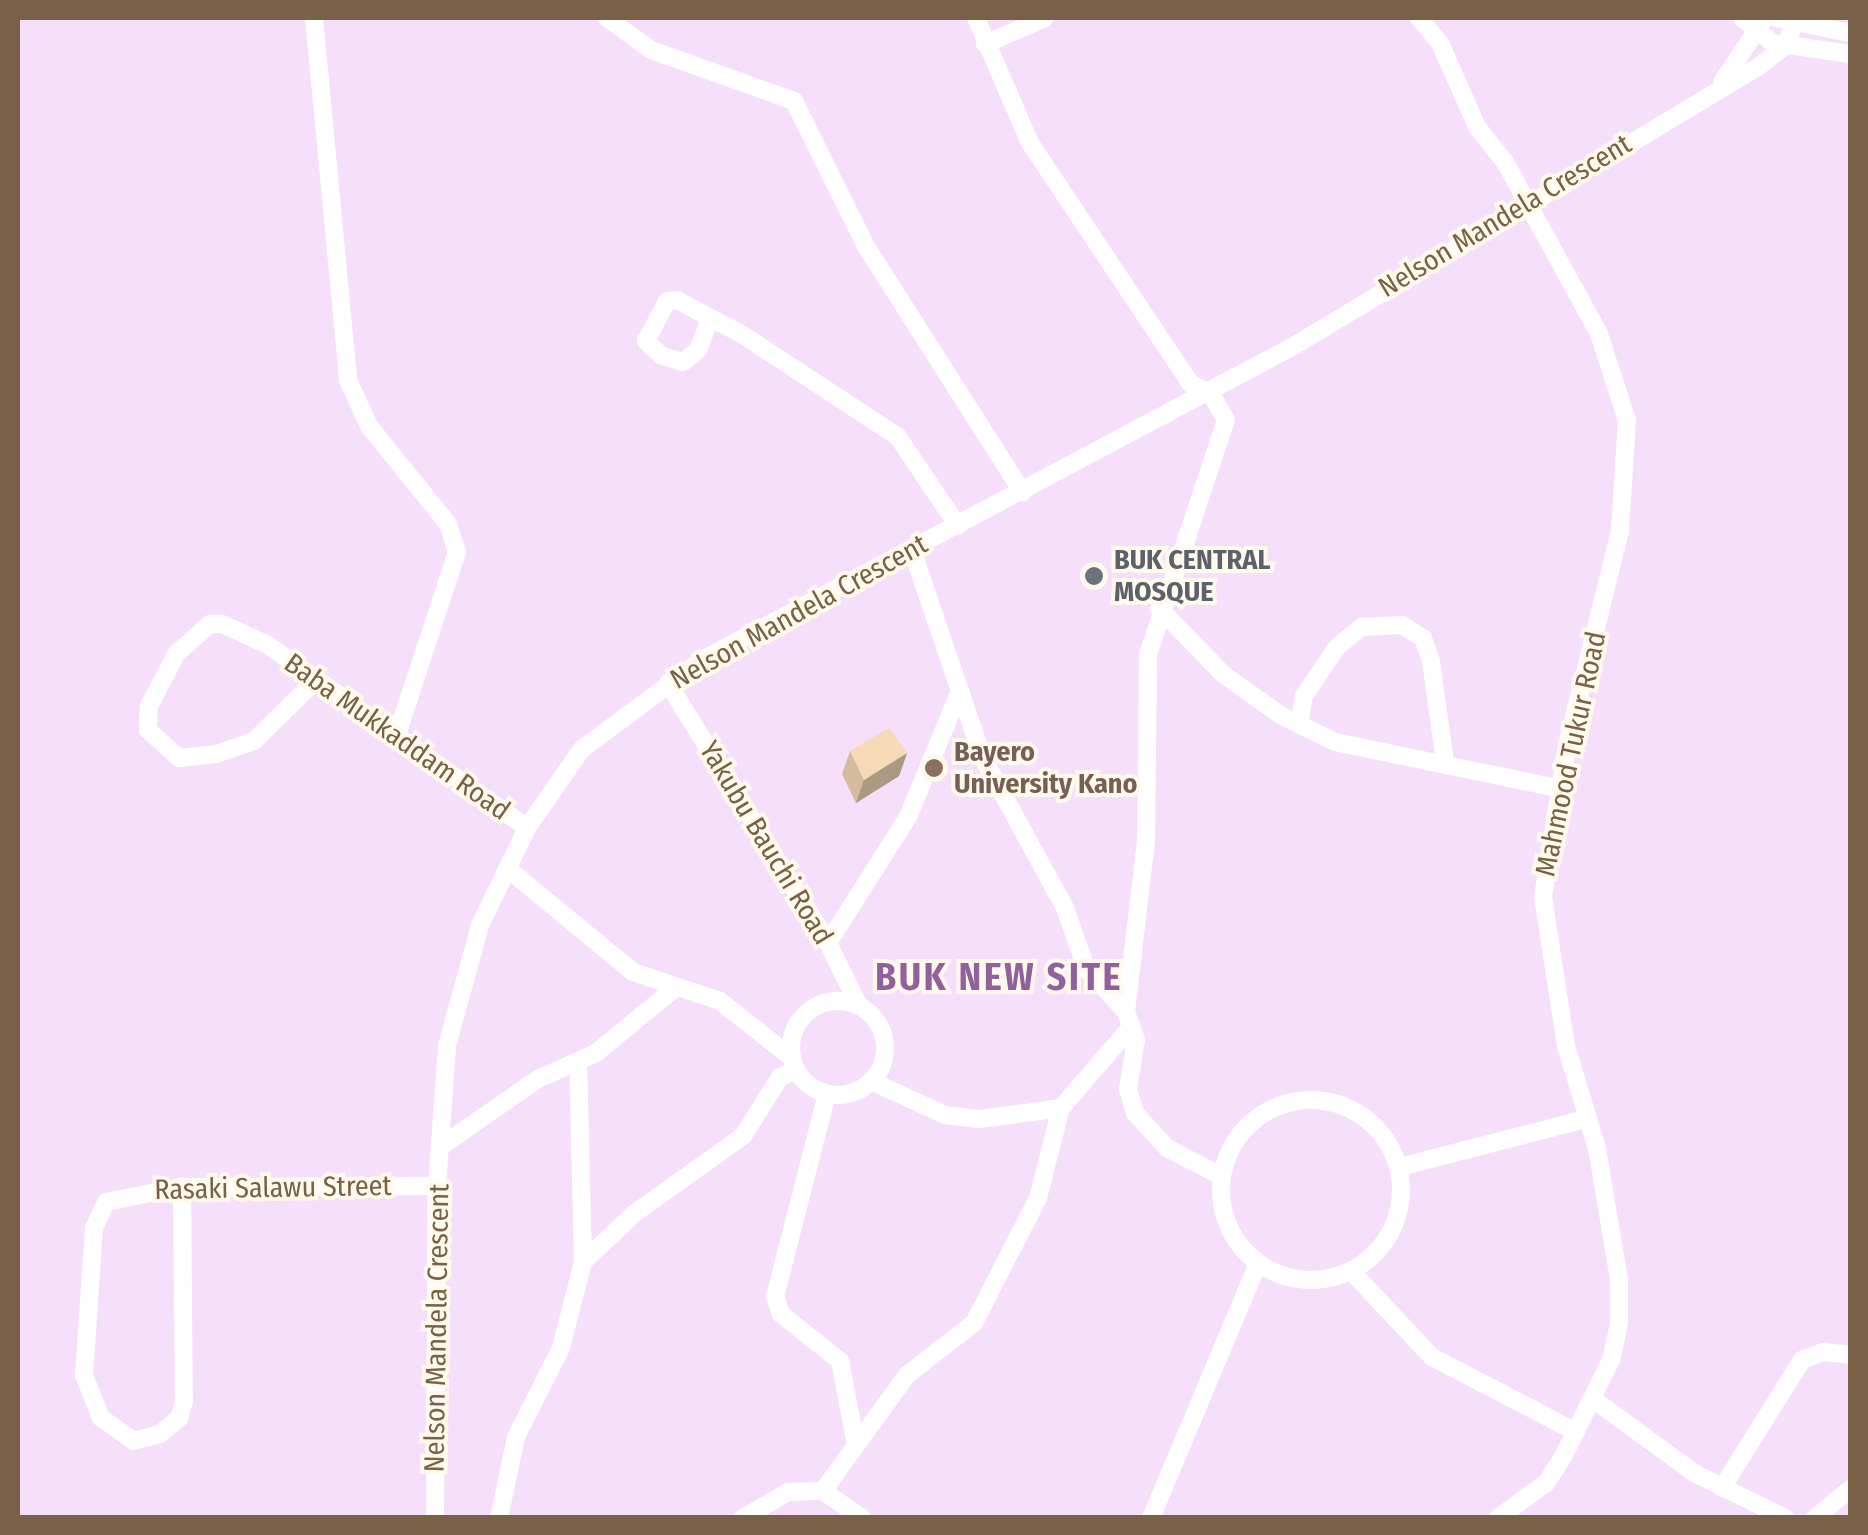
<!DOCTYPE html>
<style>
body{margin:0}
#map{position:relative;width:1868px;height:1535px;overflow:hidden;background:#fef8e3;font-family:"Fira Sans Condensed",sans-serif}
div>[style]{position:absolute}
.education>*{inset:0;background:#f5dffb}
.minor>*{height:18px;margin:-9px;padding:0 9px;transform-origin:9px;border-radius:9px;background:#fff}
.minor>.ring{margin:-9px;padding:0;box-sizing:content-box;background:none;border:18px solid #fff;border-radius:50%}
.wall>*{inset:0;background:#d4bb9e}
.shaded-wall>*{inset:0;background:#ac9981}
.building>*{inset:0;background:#f6dab8}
.dots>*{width:28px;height:28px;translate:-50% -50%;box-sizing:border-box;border:5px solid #fffaeb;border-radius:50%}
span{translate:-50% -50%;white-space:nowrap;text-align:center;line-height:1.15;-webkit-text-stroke:8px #fffaeb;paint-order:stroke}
.street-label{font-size:28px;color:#796046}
.worship-label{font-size:28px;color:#5b616d;font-weight:700}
.left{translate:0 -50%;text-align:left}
.education-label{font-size:28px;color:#785e54;font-weight:700}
.district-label{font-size:38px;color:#92619d;font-weight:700;letter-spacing:2.5px}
.frame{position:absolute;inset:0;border:20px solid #796046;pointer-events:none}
</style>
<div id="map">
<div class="education">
<div style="clip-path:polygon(18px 18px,1850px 18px,1850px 1517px,18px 1517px)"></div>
</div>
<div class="minor">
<div style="left:314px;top:18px;width:364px;rotate:84.6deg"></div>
<div style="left:348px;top:380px;width:51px;rotate:65.5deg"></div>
<div style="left:369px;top:426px;width:126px;rotate:51.1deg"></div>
<div style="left:448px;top:524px;width:29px;rotate:72deg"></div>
<div style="left:457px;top:552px;width:196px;rotate:108.2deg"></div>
<div style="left:607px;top:18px;width:54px;rotate:36deg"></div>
<div style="left:651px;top:50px;width:152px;rotate:19.6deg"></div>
<div style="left:794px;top:101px;width:164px;rotate:63.6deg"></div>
<div style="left:867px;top:248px;width:290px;rotate:57.5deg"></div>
<div style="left:976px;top:18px;width:136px;rotate:66.6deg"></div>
<div style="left:1030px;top:143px;width:290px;rotate:56.3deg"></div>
<div style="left:1191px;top:384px;width:22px;rotate:27deg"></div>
<div style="left:1211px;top:394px;width:30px;rotate:60deg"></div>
<div style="left:1226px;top:420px;width:248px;rotate:108.4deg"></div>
<div style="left:1148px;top:655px;width:186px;rotate:90.6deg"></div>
<div style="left:1146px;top:841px;width:172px;rotate:96.7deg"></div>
<div style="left:1126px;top:1012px;width:30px;rotate:70deg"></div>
<div style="left:1136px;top:1040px;width:50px;rotate:99.3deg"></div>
<div style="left:1128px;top:1089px;width:25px;rotate:74deg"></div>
<div style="left:1135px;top:1113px;width:47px;rotate:47.6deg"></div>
<div style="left:1167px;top:1148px;width:61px;rotate:27.4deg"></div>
<div style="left:1419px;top:18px;width:33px;rotate:50deg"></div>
<div style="left:1440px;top:43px;width:92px;rotate:66.2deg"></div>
<div style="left:1477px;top:127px;width:45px;rotate:51.3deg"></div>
<div style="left:1505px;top:162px;width:196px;rotate:61.3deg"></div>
<div style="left:1599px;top:334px;width:90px;rotate:72deg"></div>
<div style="left:1627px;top:420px;width:111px;rotate:93.6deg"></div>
<div style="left:1620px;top:531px;width:220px;rotate:103.9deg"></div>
<div style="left:1567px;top:745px;width:154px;rotate:99deg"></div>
<div style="left:1543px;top:897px;width:151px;rotate:81.2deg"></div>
<div style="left:1566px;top:1046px;width:107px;rotate:73.1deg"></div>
<div style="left:1597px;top:1148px;width:133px;rotate:80.5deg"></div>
<div style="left:1619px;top:1279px;width:44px;rotate:90deg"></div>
<div style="left:1619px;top:1323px;width:38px;rotate:102deg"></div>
<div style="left:1611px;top:1360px;width:108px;rotate:116.3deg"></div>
<div style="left:1563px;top:1457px;width:31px;rotate:123deg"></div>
<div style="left:1546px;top:1483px;width:59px;rotate:143.9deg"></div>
<div style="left:1742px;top:18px;width:40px;rotate:39deg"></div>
<div style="left:1773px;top:43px;width:78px;rotate:8.1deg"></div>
<div style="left:1776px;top:18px;width:76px;rotate:11.5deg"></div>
<div style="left:985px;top:44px;width:65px;rotate:-23.4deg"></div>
<div style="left:1722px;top:82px;width:77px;rotate:-56.1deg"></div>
<div style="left:710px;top:319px;width:33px;rotate:111deg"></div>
<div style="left:698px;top:350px;width:19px;rotate:141deg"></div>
<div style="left:683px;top:362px;width:22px;rotate:-164deg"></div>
<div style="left:662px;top:356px;width:22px;rotate:-137deg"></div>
<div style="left:646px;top:341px;width:45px;rotate:-62.3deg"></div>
<div style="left:667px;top:301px;width:10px;rotate:-6deg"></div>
<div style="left:677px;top:300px;width:75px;rotate:27.9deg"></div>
<div style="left:743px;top:335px;width:186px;rotate:33.3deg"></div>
<div style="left:898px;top:437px;width:107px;rotate:56deg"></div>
<div style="left:912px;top:550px;width:220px;rotate:71.2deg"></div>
<div style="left:983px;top:758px;width:171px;rotate:61.3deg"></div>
<div style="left:1065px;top:908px;width:64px;rotate:70.7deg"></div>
<div style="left:1086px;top:968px;width:59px;rotate:47.7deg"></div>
<div style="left:1159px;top:608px;width:93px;rotate:45.9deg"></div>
<div style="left:1224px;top:675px;width:71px;rotate:35.3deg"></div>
<div style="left:1282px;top:716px;width:59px;rotate:26.1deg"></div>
<div style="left:1335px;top:742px;width:228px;rotate:11.7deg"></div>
<div style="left:314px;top:682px;width:84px;rotate:135.5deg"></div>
<div style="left:254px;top:741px;width:39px;rotate:161deg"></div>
<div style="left:217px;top:754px;width:38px;rotate:174deg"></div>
<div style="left:179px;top:758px;width:42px;rotate:-137.9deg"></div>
<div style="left:148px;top:730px;width:24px;rotate:-88deg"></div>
<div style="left:149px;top:706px;width:60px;rotate:-62.2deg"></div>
<div style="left:177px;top:653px;width:44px;rotate:-41.3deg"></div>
<div style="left:210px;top:624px;width:12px"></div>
<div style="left:222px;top:624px;width:51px;rotate:24.5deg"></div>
<div style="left:268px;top:645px;width:317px;rotate:35.2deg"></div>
<div style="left:668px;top:683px;width:305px;rotate:58.4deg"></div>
<div style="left:828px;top:943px;width:70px;rotate:63.8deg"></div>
<div style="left:1299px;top:724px;width:28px;rotate:-80deg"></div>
<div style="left:1304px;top:696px;width:59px;rotate:-56deg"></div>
<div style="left:1337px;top:647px;width:32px;rotate:-39deg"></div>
<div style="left:1362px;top:627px;width:40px;rotate:-2.9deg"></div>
<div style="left:1402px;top:625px;width:25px;rotate:32deg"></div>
<div style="left:1423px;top:638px;width:24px;rotate:71deg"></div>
<div style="left:1431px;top:661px;width:102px;rotate:82.1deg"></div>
<div style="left:508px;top:869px;width:162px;rotate:39.5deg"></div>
<div style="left:633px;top:972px;width:92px;rotate:18.4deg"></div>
<div style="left:720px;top:1001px;width:90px;rotate:38.3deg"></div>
<div style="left:828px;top:943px;width:149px;rotate:-57.6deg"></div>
<div style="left:908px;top:817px;width:136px;rotate:-67.6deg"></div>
<div class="ring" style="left:791px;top:1001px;width:76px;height:76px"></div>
<div style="left:871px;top:1081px;width:81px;rotate:24.7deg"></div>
<div style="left:945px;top:1115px;width:35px;rotate:7deg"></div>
<div style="left:980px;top:1119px;width:82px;rotate:-7.7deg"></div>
<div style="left:827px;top:1094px;width:209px;rotate:104.4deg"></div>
<div style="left:775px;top:1296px;width:19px;rotate:72deg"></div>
<div style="left:781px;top:1314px;width:75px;rotate:38.5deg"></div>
<div style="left:840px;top:1361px;width:86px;rotate:79.2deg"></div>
<div class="ring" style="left:1221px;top:1100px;width:162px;height:162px"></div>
<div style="left:440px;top:1147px;width:119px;rotate:-34.8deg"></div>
<div style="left:538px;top:1079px;width:64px;rotate:-24.1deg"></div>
<div style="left:596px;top:1053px;width:102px;rotate:-39.4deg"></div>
<div style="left:1400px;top:1167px;width:191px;rotate:-14.5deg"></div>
<div style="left:182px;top:1187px;width:214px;rotate:89.5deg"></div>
<div style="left:184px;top:1401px;width:18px;rotate:106deg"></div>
<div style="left:179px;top:1418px;width:25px;rotate:140deg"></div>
<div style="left:160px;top:1434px;width:27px;rotate:165deg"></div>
<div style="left:134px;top:1441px;width:40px;rotate:-145.1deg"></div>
<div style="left:101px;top:1418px;width:46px;rotate:-111.6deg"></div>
<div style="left:84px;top:1375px;width:147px;rotate:-86.1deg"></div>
<div style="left:94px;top:1228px;width:29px;rotate:-65deg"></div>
<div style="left:106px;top:1202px;width:77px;rotate:-11.2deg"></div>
<div style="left:182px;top:1187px;width:255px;rotate:-0.2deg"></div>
<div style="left:583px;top:1262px;width:71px;rotate:-43.3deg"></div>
<div style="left:635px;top:1213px;width:133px;rotate:-35.5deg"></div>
<div style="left:743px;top:1136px;width:70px;rotate:-57.9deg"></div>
<div style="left:780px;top:1077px;width:17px;rotate:-21deg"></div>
<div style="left:1351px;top:1271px;width:118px;rotate:46.7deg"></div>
<div style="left:1432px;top:1357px;width:162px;rotate:27.5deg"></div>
<div style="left:1593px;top:1399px;width:125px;rotate:36.2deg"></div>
<div style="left:1694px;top:1473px;width:102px;rotate:26.3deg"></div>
<div style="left:1722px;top:1488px;width:151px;rotate:-58deg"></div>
<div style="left:1802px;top:1360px;width:22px;rotate:-21deg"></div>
<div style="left:1823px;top:1352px;width:27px;rotate:6deg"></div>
<div style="left:823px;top:1491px;width:143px;rotate:-54.1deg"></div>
<div style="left:907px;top:1375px;width:85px;rotate:-37.8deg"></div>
<div style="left:974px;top:1323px;width:140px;rotate:-62.9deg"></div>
<div style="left:1038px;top:1198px;width:93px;rotate:-75.7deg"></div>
<div style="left:1061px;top:1108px;width:107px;rotate:-49.2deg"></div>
<div style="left:435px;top:1518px;width:332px;rotate:-89.7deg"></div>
<div style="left:437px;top:1186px;width:140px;rotate:-85.9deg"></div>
<div style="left:447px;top:1046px;width:125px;rotate:-74.7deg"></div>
<div style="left:480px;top:925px;width:108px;rotate:-64.1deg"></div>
<div style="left:527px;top:828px;width:96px;rotate:-55.2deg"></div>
<div style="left:582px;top:749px;width:149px;rotate:-36.6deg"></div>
<div style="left:702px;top:660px;width:668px;rotate:-27.95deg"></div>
<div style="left:1292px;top:347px;width:544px;rotate:-31deg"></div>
<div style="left:1758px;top:67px;width:34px;rotate:-38deg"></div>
<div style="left:1785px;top:46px;width:23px;rotate:-67deg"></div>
<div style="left:499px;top:1518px;width:83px;rotate:-78.1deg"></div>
<div style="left:516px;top:1437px;width:100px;rotate:-63.2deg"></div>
<div style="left:561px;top:1348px;width:89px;rotate:-75.7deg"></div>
<div style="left:583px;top:1262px;width:201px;rotate:-91.4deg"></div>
<div style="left:743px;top:1518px;width:52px;rotate:-30deg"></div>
<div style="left:788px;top:1492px;width:35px;rotate:-2deg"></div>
<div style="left:823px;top:1491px;width:47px;rotate:34.7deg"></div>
<div style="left:1151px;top:1518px;width:276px;rotate:-67.2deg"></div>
<div style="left:1815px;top:1518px;width:45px;rotate:-39.6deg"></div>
</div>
<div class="wall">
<div style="clip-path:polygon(850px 751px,907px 753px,899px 776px,856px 803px,842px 774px)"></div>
</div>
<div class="shaded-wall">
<div style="clip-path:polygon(907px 753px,899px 776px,856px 803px,864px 780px)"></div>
</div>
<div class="building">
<div style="clip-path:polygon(889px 728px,907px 753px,864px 780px,850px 751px)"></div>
</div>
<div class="dots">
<div style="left:1094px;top:576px;background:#6b7280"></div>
<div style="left:934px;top:768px;background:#8d6e63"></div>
</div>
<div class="street-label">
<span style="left:1505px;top:216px;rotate:-31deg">Nelson Mandela Crescent</span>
<span style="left:799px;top:612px;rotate:-29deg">Nelson Mandela Crescent</span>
<span style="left:397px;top:737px;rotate:35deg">Baba Mukkaddam Road</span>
<span style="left:1571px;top:754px;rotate:-78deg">Mahmood Tukur Road</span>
<span style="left:766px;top:843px;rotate:59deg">Yakubu Bauchi Road</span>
<span style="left:273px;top:1188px;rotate:-1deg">Rasaki Salawu Street</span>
<span style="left:437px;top:1328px;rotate:-89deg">Nelson Mandela Crescent</span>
</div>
<div class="worship-label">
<span class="left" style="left:1114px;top:576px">BUK CENTRAL<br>MOSQUE</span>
</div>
<div class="education-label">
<span class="left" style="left:954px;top:768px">Bayero<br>University Kano</span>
</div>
<div class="district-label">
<span style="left:999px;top:978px">BUK NEW SITE</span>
</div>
<div class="frame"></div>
</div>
